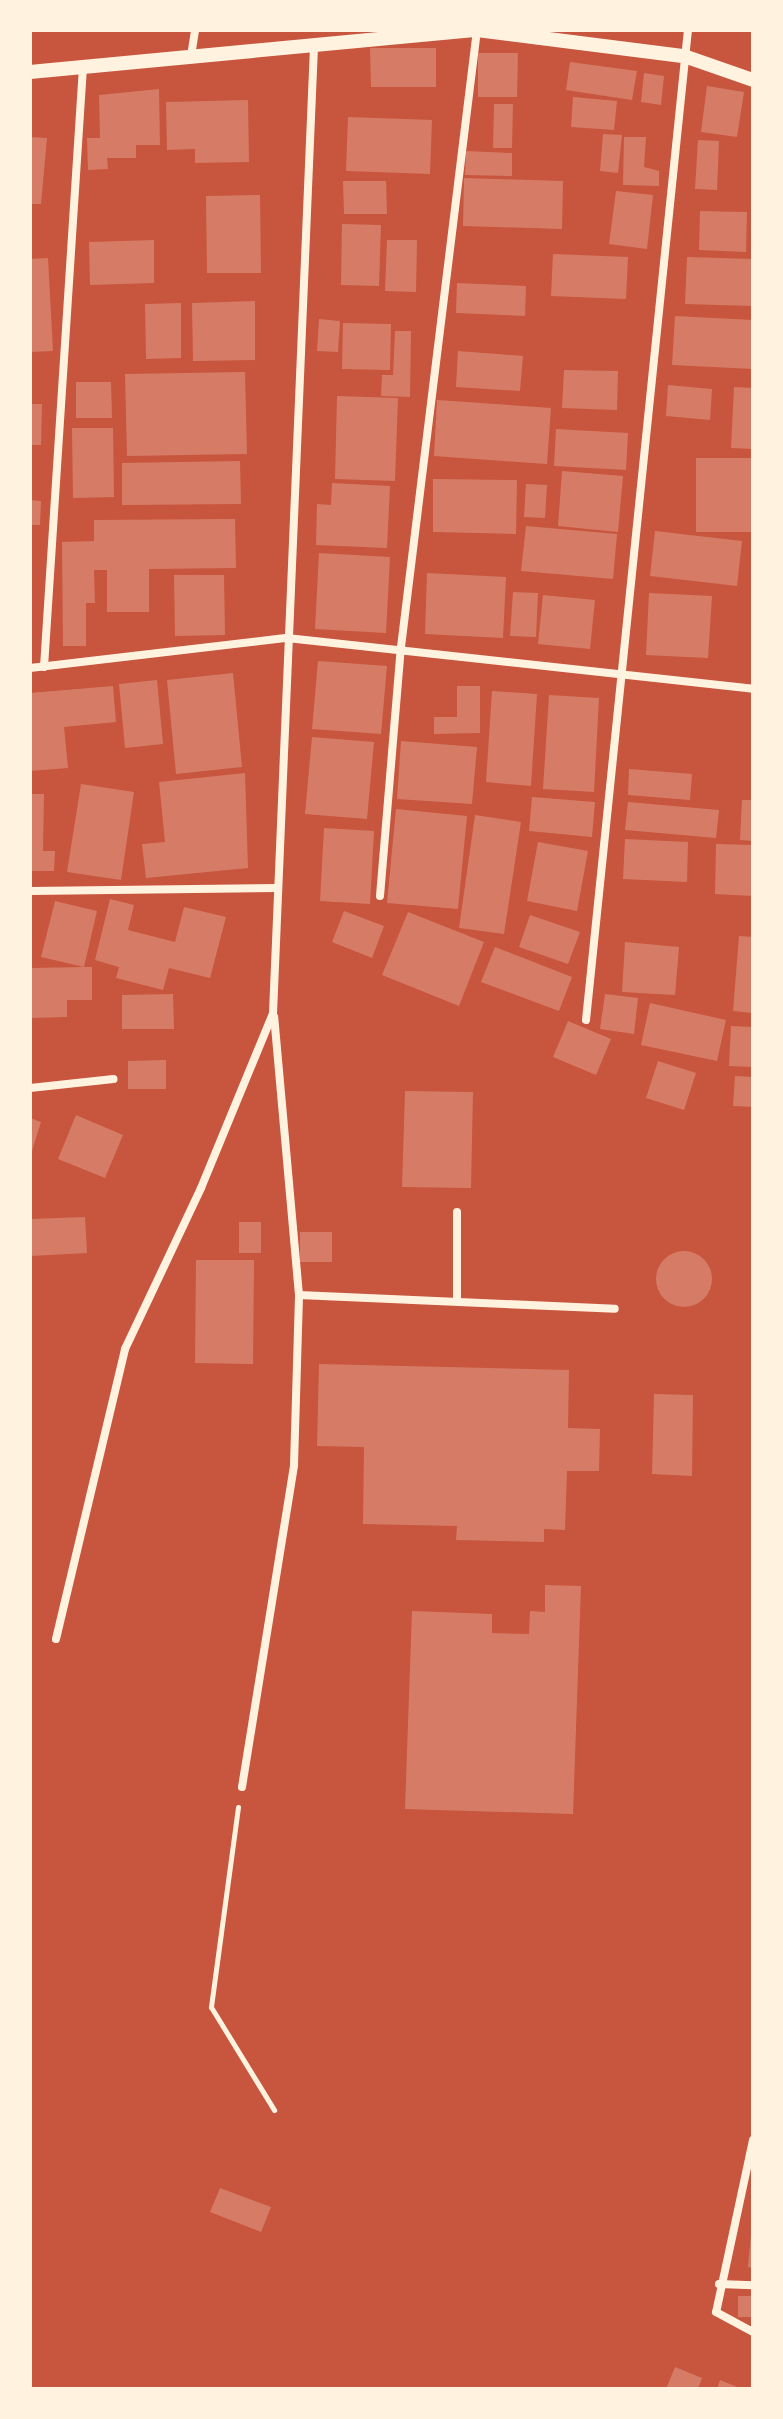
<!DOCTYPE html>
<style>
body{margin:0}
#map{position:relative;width:783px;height:2419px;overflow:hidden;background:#c8553d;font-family:"DM Sans",sans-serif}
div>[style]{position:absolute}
.building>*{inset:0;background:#d67c66}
.round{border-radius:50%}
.path>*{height:5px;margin:-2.5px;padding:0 2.5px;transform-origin:2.5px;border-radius:2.5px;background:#fff3e0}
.minor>*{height:8px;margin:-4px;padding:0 4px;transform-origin:4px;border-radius:4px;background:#fff3e0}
.tertiary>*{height:14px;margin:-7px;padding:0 7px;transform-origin:7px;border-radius:7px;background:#fff3e0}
span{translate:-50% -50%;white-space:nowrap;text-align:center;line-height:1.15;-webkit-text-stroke:7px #fff3e0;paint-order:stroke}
.frame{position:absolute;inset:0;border:32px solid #fff3e0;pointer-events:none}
</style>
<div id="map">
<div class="building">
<div style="clip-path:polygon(370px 48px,436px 48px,436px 87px,371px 87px)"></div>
<div style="clip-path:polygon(478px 53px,518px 53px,517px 97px,478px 97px)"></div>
<div style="clip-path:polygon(570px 62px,637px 71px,632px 100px,566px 90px)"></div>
<div style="clip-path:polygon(644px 73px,664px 76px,661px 105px,641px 102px)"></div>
<div style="clip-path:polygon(707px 86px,744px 92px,737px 137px,701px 132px)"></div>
<div style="clip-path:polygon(159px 89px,160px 145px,136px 145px,136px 158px,107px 158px,108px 169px,88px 170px,87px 138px,100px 138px,99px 95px)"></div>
<div style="clip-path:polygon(573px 97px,617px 101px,614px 130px,571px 127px)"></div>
<div style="clip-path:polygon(248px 100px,249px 162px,195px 163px,195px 149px,167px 150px,166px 102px)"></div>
<div style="clip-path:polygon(494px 104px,513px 104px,512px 148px,493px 148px)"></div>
<div style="clip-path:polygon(348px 117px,432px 120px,430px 174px,346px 171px)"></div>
<div style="clip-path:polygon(603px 134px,622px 135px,618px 173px,600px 171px)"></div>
<div style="clip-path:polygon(30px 137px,47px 138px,41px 204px,30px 204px)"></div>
<div style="clip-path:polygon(624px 137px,646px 137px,644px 167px,659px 171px,659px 186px,623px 185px)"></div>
<div style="clip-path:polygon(698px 140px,719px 141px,717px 190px,695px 189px)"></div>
<div style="clip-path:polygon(466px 151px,512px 153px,512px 176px,465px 175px)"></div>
<div style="clip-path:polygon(464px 178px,563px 181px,562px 229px,463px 226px)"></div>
<div style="clip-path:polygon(343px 181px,386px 181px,387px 214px,344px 214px)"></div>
<div style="clip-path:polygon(616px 191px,653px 195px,647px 249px,609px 244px)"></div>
<div style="clip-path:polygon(260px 195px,261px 273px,207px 273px,206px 196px)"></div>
<div style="clip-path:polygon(700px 211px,747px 212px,746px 252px,699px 250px)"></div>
<div style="clip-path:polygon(342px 224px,381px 225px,379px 286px,341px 285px)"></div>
<div style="clip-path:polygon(154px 240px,154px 283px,90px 285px,89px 242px)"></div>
<div style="clip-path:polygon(387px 240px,417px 240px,416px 292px,385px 291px)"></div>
<div style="clip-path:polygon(553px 254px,628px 257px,626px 299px,551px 296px)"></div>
<div style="clip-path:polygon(687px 257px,753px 259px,753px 306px,685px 304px)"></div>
<div style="clip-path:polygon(48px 258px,53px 351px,30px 352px,30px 259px)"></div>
<div style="clip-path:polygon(457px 283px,526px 286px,525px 316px,456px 313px)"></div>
<div style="clip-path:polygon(255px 301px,255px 360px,193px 361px,192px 303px)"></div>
<div style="clip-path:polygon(181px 303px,181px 358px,146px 359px,145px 304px)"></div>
<div style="clip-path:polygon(675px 316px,753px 320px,753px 369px,672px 365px)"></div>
<div style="clip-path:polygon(319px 319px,340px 321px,338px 352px,317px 351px)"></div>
<div style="clip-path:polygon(343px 323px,391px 324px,390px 370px,342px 369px)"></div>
<div style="clip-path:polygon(395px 331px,411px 331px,410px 397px,381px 396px,382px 375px,393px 375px)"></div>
<div style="clip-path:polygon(458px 351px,523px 356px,520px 391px,456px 387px)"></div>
<div style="clip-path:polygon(564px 370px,618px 371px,617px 410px,562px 408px)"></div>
<div style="clip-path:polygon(245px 372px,247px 454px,127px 456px,125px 374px)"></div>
<div style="clip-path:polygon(76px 382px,111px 382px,112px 418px,76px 418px)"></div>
<div style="clip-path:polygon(668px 385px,712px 389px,710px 420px,666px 416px)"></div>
<div style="clip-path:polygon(734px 387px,753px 388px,753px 449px,731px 448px)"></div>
<div style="clip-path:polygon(337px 396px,398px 398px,395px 481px,335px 479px)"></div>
<div style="clip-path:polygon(437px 400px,551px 408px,547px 464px,434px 456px)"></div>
<div style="clip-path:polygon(30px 404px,42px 404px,41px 445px,30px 445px)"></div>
<div style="clip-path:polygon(72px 428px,113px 428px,114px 497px,73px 498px)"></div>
<div style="clip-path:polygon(556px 429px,628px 433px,626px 470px,554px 466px)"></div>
<div style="clip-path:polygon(696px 458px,751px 458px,751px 532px,696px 532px)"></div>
<div style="clip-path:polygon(240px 461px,241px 504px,122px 505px,122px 463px)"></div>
<div style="clip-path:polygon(562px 471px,623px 476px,618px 532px,558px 526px)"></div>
<div style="clip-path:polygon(433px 479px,517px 480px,516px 534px,433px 532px)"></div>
<div style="clip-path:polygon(332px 483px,390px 486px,387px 548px,316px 545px,317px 504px,331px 505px)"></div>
<div style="clip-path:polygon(526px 484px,547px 485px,545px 518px,524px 517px)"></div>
<div style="clip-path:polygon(30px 500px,41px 501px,40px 525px,30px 525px)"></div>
<div style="clip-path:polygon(235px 519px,236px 568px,149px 569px,149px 612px,107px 612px,107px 570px,94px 570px,95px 603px,86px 603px,86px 646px,63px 646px,62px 542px,94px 541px,94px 520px)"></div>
<div style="clip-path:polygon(526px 526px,617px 534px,613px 579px,521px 571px)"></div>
<div style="clip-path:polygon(655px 531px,742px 541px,737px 586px,650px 576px)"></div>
<div style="clip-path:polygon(319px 553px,390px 557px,386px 633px,315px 629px)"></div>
<div style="clip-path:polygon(427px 573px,506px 577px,503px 638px,425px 634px)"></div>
<div style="clip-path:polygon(174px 575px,224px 575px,225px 635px,175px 636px)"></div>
<div style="clip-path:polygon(513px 592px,538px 593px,536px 637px,510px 636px)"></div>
<div style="clip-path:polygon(649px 593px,712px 596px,708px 658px,646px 655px)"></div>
<div style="clip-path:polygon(543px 595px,595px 600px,590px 649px,538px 644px)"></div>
<div style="clip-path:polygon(318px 661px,387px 666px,381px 734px,312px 729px)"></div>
<div style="clip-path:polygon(233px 673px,242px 767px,176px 774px,167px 680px)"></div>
<div style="clip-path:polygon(157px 680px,163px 744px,125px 748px,119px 684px)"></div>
<div style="clip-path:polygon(113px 686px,116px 722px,64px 727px,68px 768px,30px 771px,30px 693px)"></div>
<div style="clip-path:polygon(457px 686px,480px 686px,480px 733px,434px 734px,434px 717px,457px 717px)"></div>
<div style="clip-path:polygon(492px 691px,537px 694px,531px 786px,486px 782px)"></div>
<div style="clip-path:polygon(549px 695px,599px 698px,594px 792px,543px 789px)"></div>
<div style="clip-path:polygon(312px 737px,374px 742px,367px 819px,305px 814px)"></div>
<div style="clip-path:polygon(401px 741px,477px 747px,472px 804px,397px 799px)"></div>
<div style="clip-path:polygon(629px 769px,692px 774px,690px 800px,628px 795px)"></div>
<div style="clip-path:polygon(245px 773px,248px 868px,146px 878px,142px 844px,165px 842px,159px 782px)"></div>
<div style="clip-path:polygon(81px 784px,134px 792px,121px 880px,67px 872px)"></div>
<div style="clip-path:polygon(30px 794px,44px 794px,43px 851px,55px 851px,54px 871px,30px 871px)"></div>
<div style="clip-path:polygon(532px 797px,595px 802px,592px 837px,529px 831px)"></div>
<div style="clip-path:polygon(742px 800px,753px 800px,753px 841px,740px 840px)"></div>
<div style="clip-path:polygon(628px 802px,719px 810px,716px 838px,625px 830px)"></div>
<div style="clip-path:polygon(396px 809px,467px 816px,458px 909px,387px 903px)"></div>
<div style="clip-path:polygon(475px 815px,521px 822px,504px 934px,459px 928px)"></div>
<div style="clip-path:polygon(324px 828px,374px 831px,370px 904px,320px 901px)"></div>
<div style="clip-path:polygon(625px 839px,688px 842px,687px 882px,623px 879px)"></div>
<div style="clip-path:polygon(538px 842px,588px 851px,577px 911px,527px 901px)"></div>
<div style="clip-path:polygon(716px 844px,753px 845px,753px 896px,715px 894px)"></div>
<div style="clip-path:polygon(110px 899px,134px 905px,128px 930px,175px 942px,184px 907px,226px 917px,210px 978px,169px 968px,163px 990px,116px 978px,119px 967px,95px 960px)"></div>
<div style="clip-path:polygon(55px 901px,97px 911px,84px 967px,41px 957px)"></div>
<div style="clip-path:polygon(344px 911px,384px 926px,372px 958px,332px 942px)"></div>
<div style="clip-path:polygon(408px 912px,484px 942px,459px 1006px,382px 975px)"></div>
<div style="clip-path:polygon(530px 915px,580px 932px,568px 964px,519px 947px)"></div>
<div style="clip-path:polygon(739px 936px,753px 937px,753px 1013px,733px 1011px)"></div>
<div style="clip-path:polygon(625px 942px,679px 947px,675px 995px,622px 992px)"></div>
<div style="clip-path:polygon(495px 947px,572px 977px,559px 1011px,481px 982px)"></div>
<div style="clip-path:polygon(82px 967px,92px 967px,92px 1000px,67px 1000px,67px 1017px,32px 1018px,32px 968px)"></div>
<div style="clip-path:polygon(173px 994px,174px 1029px,122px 1029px,122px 995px)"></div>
<div style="clip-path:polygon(605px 994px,638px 998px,634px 1034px,600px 1029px)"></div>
<div style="clip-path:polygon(650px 1003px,726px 1020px,717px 1061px,641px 1045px)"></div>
<div style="clip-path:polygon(568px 1021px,611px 1039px,596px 1075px,553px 1057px)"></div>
<div style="clip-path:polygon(731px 1026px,753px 1027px,753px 1067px,729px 1066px)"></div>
<div style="clip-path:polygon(166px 1060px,166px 1089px,128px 1089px,128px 1061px)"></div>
<div style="clip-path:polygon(658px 1061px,696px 1073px,684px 1110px,646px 1098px)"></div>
<div style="clip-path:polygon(735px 1076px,753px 1077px,753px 1107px,733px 1106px)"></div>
<div style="clip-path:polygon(405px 1091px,473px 1092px,471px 1188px,402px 1187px)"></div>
<div style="clip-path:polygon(76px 1115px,123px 1135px,105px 1178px,58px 1159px)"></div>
<div style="clip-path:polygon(30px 1118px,41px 1122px,31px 1154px,30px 1154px)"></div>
<div style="clip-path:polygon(85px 1217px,87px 1253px,30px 1256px,30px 1219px)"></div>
<div style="clip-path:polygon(239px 1222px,261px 1222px,261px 1253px,239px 1253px)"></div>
<div style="clip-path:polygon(300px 1232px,332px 1232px,332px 1262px,300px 1262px)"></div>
<div class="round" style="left:656px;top:1251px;width:56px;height:56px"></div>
<div style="clip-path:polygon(196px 1260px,254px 1260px,253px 1364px,195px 1363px)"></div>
<div style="clip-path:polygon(319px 1364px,569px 1370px,568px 1428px,600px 1429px,599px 1471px,567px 1471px,565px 1530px,544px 1529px,544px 1542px,456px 1540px,457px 1526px,363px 1524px,364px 1447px,317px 1446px)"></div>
<div style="clip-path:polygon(654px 1394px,693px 1395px,692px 1476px,652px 1474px)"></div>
<div style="clip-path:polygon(545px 1585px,581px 1586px,573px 1814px,405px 1809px,412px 1611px,492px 1614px,492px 1633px,529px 1634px,530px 1611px,545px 1612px)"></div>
<div style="clip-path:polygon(220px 2188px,271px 2207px,261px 2232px,210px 2212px)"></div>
<div style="clip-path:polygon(751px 2235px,753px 2235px,753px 2268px,748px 2267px)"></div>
<div style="clip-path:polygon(738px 2296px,753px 2296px,753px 2317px,738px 2317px)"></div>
<div style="clip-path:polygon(675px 2367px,702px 2378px,698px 2389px,666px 2389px)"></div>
<div style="clip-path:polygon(720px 2380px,742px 2389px,717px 2389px)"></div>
</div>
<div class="path">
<div style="left:238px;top:1807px;width:202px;rotate:97.7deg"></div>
<div style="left:211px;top:2007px;width:121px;rotate:58.5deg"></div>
</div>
<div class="minor">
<div style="left:191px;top:56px;width:26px;rotate:-81deg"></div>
<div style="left:44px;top:667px;width:601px;rotate:-86.28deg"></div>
<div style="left:30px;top:668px;width:259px;rotate:-6.7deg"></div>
<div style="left:287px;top:638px;width:469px;rotate:6.2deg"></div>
<div style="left:30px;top:891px;width:247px;rotate:-0.7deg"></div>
<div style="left:380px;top:896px;width:250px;rotate:-85.2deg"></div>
<div style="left:401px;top:647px;width:622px;rotate:-82.98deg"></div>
<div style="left:586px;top:1020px;width:995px;rotate:-84.12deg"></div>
<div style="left:30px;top:1088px;width:84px;rotate:-6.1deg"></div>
<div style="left:457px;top:1212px;width:89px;rotate:90deg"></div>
<div style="left:299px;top:1295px;width:316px;rotate:2.5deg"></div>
<div style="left:56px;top:1639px;width:298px;rotate:-76.6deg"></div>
<div style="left:125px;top:1349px;width:178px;rotate:-64.7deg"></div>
<div style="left:201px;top:1188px;width:189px;rotate:-67.6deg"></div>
<div style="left:273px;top:1013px;width:969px;rotate:-87.57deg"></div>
<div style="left:242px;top:1787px;width:326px;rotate:-80.8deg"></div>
<div style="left:294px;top:1465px;width:170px;rotate:-88.3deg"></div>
<div style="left:299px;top:1295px;width:279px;rotate:-95.1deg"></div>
<div style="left:753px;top:2140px;width:176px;rotate:102.1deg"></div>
<div style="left:716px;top:2312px;width:42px;rotate:28.4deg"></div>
<div style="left:719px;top:2284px;width:34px;rotate:2deg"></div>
</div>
<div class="tertiary">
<div style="left:30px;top:72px;width:449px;rotate:-5.4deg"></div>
<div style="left:477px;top:30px;width:209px;rotate:7.2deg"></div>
<div style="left:684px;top:56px;width:73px;rotate:19.2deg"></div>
</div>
<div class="frame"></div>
</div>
